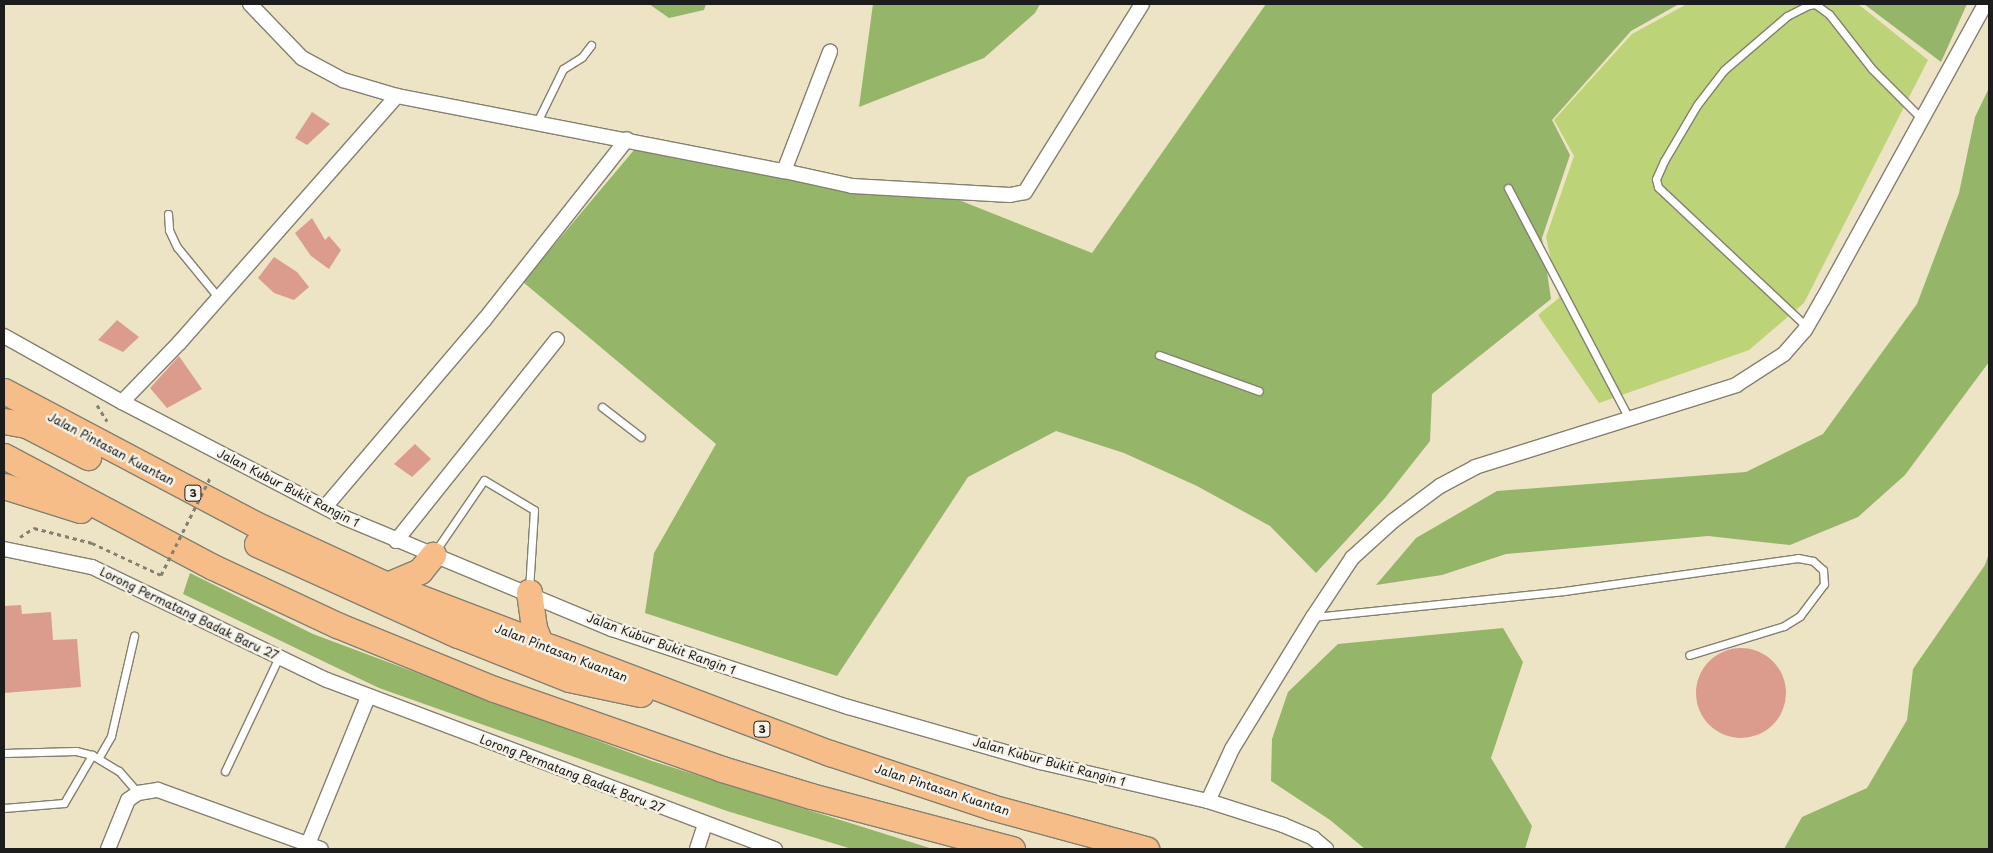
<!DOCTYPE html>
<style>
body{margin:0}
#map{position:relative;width:1993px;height:853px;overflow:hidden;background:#ede4c5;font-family:"Playpen Sans",sans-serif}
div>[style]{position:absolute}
.green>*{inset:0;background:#bcd377}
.forest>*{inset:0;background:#95b568}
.building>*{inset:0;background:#db9c8e}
.round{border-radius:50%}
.path>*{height:3px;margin-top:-1.5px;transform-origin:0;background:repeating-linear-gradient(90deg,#848070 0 4px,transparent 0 8px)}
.roads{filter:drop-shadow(1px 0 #848070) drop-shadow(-1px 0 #848070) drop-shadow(0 1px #848070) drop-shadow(0 -1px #848070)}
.lane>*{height:7px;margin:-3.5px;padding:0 3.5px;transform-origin:3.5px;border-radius:3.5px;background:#fff}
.street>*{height:14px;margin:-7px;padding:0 7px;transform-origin:7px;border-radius:7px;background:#fff}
.highway>*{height:25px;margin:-12.5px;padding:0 12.5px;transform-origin:12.5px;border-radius:12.5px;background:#f7bd88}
.path-bridge>*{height:3px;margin-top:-1.5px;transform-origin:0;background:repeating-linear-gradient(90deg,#848070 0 4px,transparent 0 8px)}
span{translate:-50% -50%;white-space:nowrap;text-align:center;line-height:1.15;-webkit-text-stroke:5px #f7f3e8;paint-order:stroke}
.shield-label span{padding:1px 4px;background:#f7f3e8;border:1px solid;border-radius:4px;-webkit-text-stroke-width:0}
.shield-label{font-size:11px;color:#1c1c1c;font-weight:700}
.street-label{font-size:12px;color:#1c1c1c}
.frame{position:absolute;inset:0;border:5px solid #1c1c1c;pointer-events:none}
</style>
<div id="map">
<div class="green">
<div style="clip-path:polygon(1687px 4px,1858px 4px,1928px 60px,1804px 303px,1749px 350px,1599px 403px,1538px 315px,1559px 298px,1546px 237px,1574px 156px,1554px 120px,1632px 34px)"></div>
</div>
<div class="forest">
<div style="clip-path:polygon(649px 4px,706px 4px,704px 10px,669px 18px)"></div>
<div style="clip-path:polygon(873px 4px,1040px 4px,1035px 13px,984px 58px,859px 107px)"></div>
<div style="clip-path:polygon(1266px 4px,1679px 4px,1631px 31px,1552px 120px,1570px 155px,1542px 238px,1551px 299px,1432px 394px,1430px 441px,1385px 498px,1316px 573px,1270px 526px,1197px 486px,1124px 453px,1056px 431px,968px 477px,837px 676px,645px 613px,654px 553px,716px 444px,523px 282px,634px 150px,824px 181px,926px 187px,1092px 253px)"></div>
<div style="clip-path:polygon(1864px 4px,1967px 4px,1941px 62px)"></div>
<div style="clip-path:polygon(1989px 88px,1989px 362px,1905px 475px,1858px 517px,1790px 545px,1708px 536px,1506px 554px,1442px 575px,1376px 585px,1416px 538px,1497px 491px,1746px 472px,1823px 434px,1917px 304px,1959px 193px,1975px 117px)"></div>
<div style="clip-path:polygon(1989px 553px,1989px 849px,1784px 849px,1802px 817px,1867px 788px,1907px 720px,1913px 669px,1985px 565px)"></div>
<div style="clip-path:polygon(190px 573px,313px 634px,652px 761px,933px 849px,852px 849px,727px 811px,379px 688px,183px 594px)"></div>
<div style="clip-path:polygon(1503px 628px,1523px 662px,1491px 758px,1532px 826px,1525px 849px,1365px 849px,1330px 820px,1271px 781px,1272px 739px,1288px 692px,1338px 644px)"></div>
</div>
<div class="building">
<div style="clip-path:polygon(312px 112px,330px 124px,307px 145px,295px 138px)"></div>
<div style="clip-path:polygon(312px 218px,325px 240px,329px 236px,341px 250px,329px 269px,311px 256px,295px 233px)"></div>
<div style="clip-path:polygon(274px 257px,297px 272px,309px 287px,294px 300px,274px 293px,258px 278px)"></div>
<div style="clip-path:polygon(117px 320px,139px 337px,123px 352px,98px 340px)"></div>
<div style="clip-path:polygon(179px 356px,202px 389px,167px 408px,150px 388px)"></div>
<div style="clip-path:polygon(415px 444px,431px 459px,412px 477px,394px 464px)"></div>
<div style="clip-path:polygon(21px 605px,22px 614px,51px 612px,53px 640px,77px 639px,81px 687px,4px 693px,4px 606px)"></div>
<div class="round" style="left:1696px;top:648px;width:90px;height:90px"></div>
</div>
<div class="path">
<div style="left:97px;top:405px;width:19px;rotate:58deg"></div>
<div style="left:20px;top:537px;width:17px;rotate:-33deg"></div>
<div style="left:34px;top:528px;width:60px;rotate:14.5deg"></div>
<div style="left:92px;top:543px;width:76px;rotate:24.9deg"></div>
</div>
<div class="roads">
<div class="lane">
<div style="left:537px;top:122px;width:59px;rotate:-63.9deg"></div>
<div style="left:563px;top:69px;width:22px;rotate:-32deg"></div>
<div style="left:582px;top:57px;width:15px;rotate:-53deg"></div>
<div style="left:1508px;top:188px;width:259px;rotate:62.3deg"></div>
<div style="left:168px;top:214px;width:16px;rotate:86deg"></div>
<div style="left:169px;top:230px;width:19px;rotate:65deg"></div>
<div style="left:177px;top:247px;width:65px;rotate:50.6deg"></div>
<div style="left:1807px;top:327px;width:204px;rotate:-136.8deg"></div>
<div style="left:1658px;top:187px;width:8px;rotate:-104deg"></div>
<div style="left:1656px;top:179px;width:20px;rotate:-66deg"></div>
<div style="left:1664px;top:161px;width:65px;rotate:-59.5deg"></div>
<div style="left:1697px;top:105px;width:44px;rotate:-52.4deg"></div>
<div style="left:1724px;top:70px;width:83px;rotate:-40.6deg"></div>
<div style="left:1787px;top:16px;width:25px;rotate:-27deg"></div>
<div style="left:1809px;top:5px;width:6px;rotate:-9deg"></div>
<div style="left:1815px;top:4px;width:17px;rotate:36deg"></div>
<div style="left:1829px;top:14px;width:70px;rotate:52deg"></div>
<div style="left:1872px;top:69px;width:71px;rotate:45deg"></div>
<div style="left:1159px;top:355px;width:106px;rotate:19.8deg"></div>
<div style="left:602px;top:407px;width:49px;rotate:37.6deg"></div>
<div style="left:434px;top:553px;width:88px;rotate:-55.6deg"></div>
<div style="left:484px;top:480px;width:58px;rotate:31deg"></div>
<div style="left:534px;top:510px;width:80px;rotate:93.6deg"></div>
<div style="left:1313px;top:617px;width:252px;rotate:-5.9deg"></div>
<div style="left:1564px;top:591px;width:236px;rotate:-8deg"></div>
<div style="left:1798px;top:558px;width:15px;rotate:11deg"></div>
<div style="left:1813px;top:561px;width:13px;rotate:42deg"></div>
<div style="left:1823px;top:570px;width:14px;rotate:86deg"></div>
<div style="left:1824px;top:584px;width:40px;rotate:127deg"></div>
<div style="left:1800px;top:616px;width:19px;rotate:148deg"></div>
<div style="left:1784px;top:626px;width:99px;rotate:163deg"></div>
<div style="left:4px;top:753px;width:72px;rotate:-1.6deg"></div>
<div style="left:76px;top:751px;width:16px;rotate:14deg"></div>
<div style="left:92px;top:755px;width:31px;rotate:31deg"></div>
<div style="left:119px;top:771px;width:29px;rotate:49deg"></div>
<div style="left:99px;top:757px;width:24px;rotate:-60deg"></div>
<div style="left:111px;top:736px;width:103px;rotate:-77deg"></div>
<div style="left:225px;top:771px;width:126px;rotate:-64.7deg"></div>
<div style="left:4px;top:808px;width:60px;rotate:-4.8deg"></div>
<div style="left:64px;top:803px;width:56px;rotate:-59.7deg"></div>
</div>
<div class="street">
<div style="left:250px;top:4px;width:75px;rotate:46.1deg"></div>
<div style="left:302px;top:58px;width:47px;rotate:28.2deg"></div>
<div style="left:343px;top:80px;width:56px;rotate:16.5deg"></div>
<div style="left:397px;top:96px;width:394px;rotate:11deg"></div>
<div style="left:784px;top:171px;width:128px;rotate:-68.9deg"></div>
<div style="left:784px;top:171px;width:70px;rotate:12.4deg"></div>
<div style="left:852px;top:186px;width:158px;rotate:3.3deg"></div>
<div style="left:1010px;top:195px;width:15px;rotate:-11deg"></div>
<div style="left:1025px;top:192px;width:221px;rotate:-58.1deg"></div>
<div style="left:4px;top:336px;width:135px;rotate:29.2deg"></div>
<div style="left:122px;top:402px;width:251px;rotate:27.5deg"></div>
<div style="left:345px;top:518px;width:289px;rotate:22.6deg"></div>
<div style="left:612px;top:629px;width:249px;rotate:18.3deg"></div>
<div style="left:848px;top:707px;width:200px;rotate:16deg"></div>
<div style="left:1040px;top:762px;width:172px;rotate:13.1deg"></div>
<div style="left:1208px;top:801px;width:79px;rotate:17.7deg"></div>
<div style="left:1283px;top:825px;width:33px;rotate:23deg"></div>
<div style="left:1313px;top:838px;width:17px;rotate:40deg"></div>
<div style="left:122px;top:402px;width:83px;rotate:-46deg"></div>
<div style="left:180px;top:342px;width:328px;rotate:-48.6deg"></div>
<div style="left:325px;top:507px;width:247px;rotate:-49.6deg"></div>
<div style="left:485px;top:319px;width:229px;rotate:-51.7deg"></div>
<div style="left:396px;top:541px;width:258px;rotate:-51.4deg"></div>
<div style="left:4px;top:549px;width:90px;rotate:11.6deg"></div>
<div style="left:92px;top:567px;width:261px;rotate:25.7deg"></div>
<div style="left:327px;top:680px;width:479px;rotate:20.7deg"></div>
<div style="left:1208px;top:801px;width:57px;rotate:-65.2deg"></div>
<div style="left:1232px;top:749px;width:155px;rotate:-58.5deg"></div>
<div style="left:1313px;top:617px;width:71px;rotate:-56.5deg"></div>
<div style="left:1352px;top:558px;width:55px;rotate:-42.1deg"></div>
<div style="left:1393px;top:521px;width:59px;rotate:-36.7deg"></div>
<div style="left:1440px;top:486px;width:40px;rotate:-28deg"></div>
<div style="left:1475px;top:467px;width:274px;rotate:-17.4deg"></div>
<div style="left:1736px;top:385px;width:57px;rotate:-32.9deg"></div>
<div style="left:1784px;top:354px;width:32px;rotate:-49deg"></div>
<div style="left:1805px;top:330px;width:36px;rotate:-60deg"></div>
<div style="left:1823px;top:299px;width:337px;rotate:-61.2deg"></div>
<div style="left:308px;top:844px;width:159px;rotate:-67.8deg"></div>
<div style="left:108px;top:849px;width:53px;rotate:-67.8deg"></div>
<div style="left:128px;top:800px;width:12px;rotate:-35deg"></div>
<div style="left:138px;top:793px;width:20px;rotate:-9deg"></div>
<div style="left:158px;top:790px;width:173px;rotate:19.9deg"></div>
<div style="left:697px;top:849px;width:26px;rotate:-72deg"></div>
</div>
<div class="highway">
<div style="left:4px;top:391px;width:282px;rotate:27.9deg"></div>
<div style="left:253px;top:523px;width:148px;rotate:24.8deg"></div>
<div style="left:387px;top:585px;width:474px;rotate:20.8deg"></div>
<div style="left:830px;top:753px;width:170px;rotate:18.5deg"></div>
<div style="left:991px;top:807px;width:161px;rotate:15.2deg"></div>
<div style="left:4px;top:421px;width:22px;rotate:10deg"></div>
<div style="left:26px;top:425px;width:70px;rotate:27.3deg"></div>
<div style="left:4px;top:456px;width:237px;rotate:28deg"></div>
<div style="left:213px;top:567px;width:137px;rotate:25.1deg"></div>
<div style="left:337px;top:625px;width:170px;rotate:22.2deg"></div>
<div style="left:494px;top:689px;width:242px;rotate:19.3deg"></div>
<div style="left:722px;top:769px;width:93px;rotate:16.9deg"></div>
<div style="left:811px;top:796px;width:208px;rotate:14.8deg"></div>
<div style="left:4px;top:486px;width:80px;rotate:17.5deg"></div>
<div style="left:257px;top:544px;width:221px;rotate:24.4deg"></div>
<div style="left:458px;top:635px;width:119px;rotate:21.6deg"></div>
<div style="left:569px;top:679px;width:73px;rotate:11.9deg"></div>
<div style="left:387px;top:585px;width:36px;rotate:-23deg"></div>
<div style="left:420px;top:571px;width:21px;rotate:-51deg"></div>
<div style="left:529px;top:592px;width:36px;rotate:82deg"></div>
<div style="left:534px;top:628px;width:18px;rotate:68deg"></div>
</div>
</div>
<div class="path-bridge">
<div style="left:161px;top:575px;width:109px;rotate:-63.2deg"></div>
</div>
<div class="shield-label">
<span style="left:193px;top:493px">3</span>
<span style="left:762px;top:729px">3</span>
</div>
<div class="street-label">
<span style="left:111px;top:449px;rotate:28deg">Jalan Pintasan Kuantan</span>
<span style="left:288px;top:488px;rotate:27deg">Jalan Kubur Bukit Rangin 1</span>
<span style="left:189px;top:614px;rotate:26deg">Lorong Permatang Badak Baru 27</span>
<span style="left:661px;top:644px;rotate:20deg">Jalan Kubur Bukit Rangin 1</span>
<span style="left:561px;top:653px;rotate:21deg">Jalan Pintasan Kuantan</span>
<span style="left:1049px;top:762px;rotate:15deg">Jalan Kubur Bukit Rangin 1</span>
<span style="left:572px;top:774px;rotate:21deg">Lorong Permatang Badak Baru 27</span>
<span style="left:942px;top:790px;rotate:18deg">Jalan Pintasan Kuantan</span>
</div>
<div class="frame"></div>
</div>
